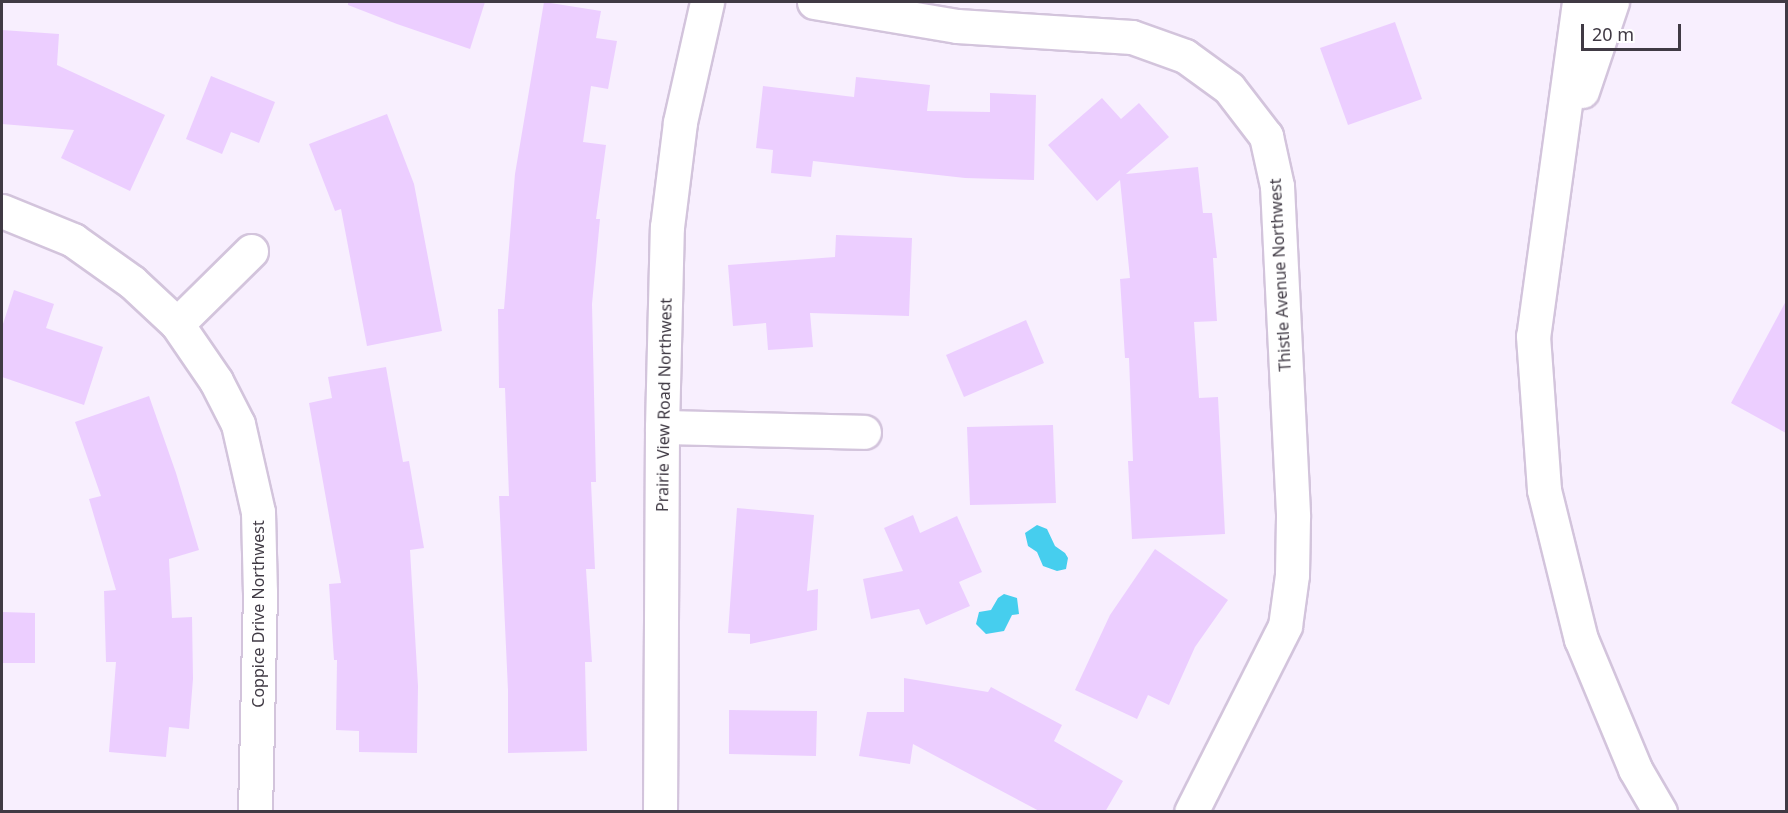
<!DOCTYPE html>
<style>
body{margin:0}
#map{position:relative;width:1788px;height:813px;overflow:hidden;background:#f8effe;font-family:"Noto Sans",sans-serif}
div>[style]{position:absolute}
.water>*{inset:0;background:#46ceee}
.building>*{inset:0;background:#ecceff}
.roads{filter:drop-shadow(2px 0 #d3c4dc) drop-shadow(-2px 0 #d3c4dc) drop-shadow(0 2px #d3c4dc) drop-shadow(0 -2px #d3c4dc)}
.street>*{height:33px;margin:-16.5px;padding:0 16.5px;transform-origin:16.5px;border-radius:16.5px;background:#fff}
.secondary>*{height:33px;margin:-16.5px;padding:0 16.5px;transform-origin:16.5px;border-radius:16.5px;background:#fff}
span{translate:-50% -50%;white-space:nowrap;text-align:center;line-height:1.15;-webkit-text-stroke:4.5px #fff;paint-order:stroke}
.street-label{font-size:16px;color:#403a44}
.frame{position:absolute;inset:0;border:3px solid #403a44;pointer-events:none}
.scale{position:absolute;left:1581px;top:24px;width:100px;height:27px;box-sizing:border-box;border:3px solid #403a44;border-top:0;padding-left:8px;font-size:18px;line-height:21px;white-space:nowrap;color:#403a44;-webkit-text-stroke:4px #fff;paint-order:stroke}
</style>
<div id="map">
<div class="water">
<div style="clip-path:polygon(1037px 525px,1047px 529px,1055px 546px,1065px 553px,1068px 558px,1066px 569px,1057px 571px,1043px 566px,1037px 552px,1028px 546px,1025px 533px)"></div>
<div style="clip-path:polygon(1004px 594px,1017px 598px,1019px 614px,1012px 615px,1004px 631px,986px 634px,976px 624px,979px 612px,991px 610px,998px 598px)"></div>
</div>
<div class="building">
<div style="clip-path:polygon(348px 2px,485px 2px,470px 49px,397px 24px,348px 5px)"></div>
<div style="clip-path:polygon(544px 2px,601px 11px,596px 38px,617px 41px,608px 89px,591px 86px,583px 142px,606px 145px,596px 219px,600px 219px,592px 304px,596px 482px,591px 482px,595px 569px,586px 569px,592px 662px,585px 662px,587px 751px,508px 753px,508px 690px,499px 496px,509px 496px,505px 388px,499px 388px,498px 309px,504px 309px,515px 174px)"></div>
<div style="clip-path:polygon(1395px 22px,1422px 99px,1348px 125px,1320px 48px)"></div>
<div style="clip-path:polygon(2px 30px,59px 34px,57px 65px,165px 115px,130px 191px,61px 158px,74px 130px,2px 124px)"></div>
<div style="clip-path:polygon(211px 76px,275px 102px,259px 143px,231px 132px,222px 154px,186px 139px)"></div>
<div style="clip-path:polygon(856px 77px,930px 85px,927px 111px,990px 112px,990px 93px,1036px 95px,1034px 180px,965px 178px,813px 161px,811px 177px,771px 173px,773px 150px,756px 148px,763px 86px,854px 97px)"></div>
<div style="clip-path:polygon(1102px 98px,1121px 119px,1139px 103px,1169px 137px,1126px 174px,1198px 167px,1203px 213px,1212px 213px,1217px 258px,1213px 258px,1217px 321px,1194px 322px,1199px 398px,1218px 397px,1225px 534px,1132px 539px,1128px 461px,1133px 461px,1129px 358px,1125px 358px,1120px 279px,1130px 278px,1120px 180px,1097px 201px,1048px 145px)"></div>
<div style="clip-path:polygon(387px 114px,414px 184px,442px 331px,367px 346px,341px 209px,335px 211px,309px 144px)"></div>
<div style="clip-path:polygon(836px 235px,912px 238px,909px 316px,810px 313px,813px 347px,768px 350px,766px 323px,733px 326px,728px 265px,835px 257px)"></div>
<div style="clip-path:polygon(14px 290px,54px 304px,46px 328px,103px 347px,84px 405px,2px 377px,2px 327px)"></div>
<div style="clip-path:polygon(1786px 301px,1786px 433px,1731px 403px)"></div>
<div style="clip-path:polygon(1026px 320px,1044px 363px,964px 397px,946px 355px)"></div>
<div style="clip-path:polygon(386px 367px,403px 462px,409px 461px,424px 548px,410px 550px,418px 686px,417px 753px,359px 752px,359px 731px,336px 730px,337px 660px,334px 660px,329px 584px,341px 583px,309px 403px,332px 398px,328px 377px)"></div>
<div style="clip-path:polygon(149px 396px,176px 473px,199px 550px,169px 559px,172px 618px,192px 617px,193px 679px,189px 729px,169px 727px,166px 757px,109px 752px,116px 662px,106px 662px,104px 591px,116px 590px,89px 499px,101px 496px,75px 422px)"></div>
<div style="clip-path:polygon(1053px 425px,1056px 503px,970px 505px,967px 427px)"></div>
<div style="clip-path:polygon(737px 508px,814px 515px,807px 591px,818px 589px,817px 630px,750px 644px,750px 634px,728px 633px)"></div>
<div style="clip-path:polygon(913px 515px,920px 533px,957px 516px,982px 572px,959px 582px,970px 606px,926px 625px,919px 609px,871px 619px,863px 579px,903px 571px,884px 528px)"></div>
<div style="clip-path:polygon(1155px 549px,1228px 600px,1195px 647px,1169px 705px,1148px 695px,1137px 719px,1075px 690px,1110px 615px)"></div>
<div style="clip-path:polygon(2px 612px,35px 613px,35px 663px,2px 663px)"></div>
<div style="clip-path:polygon(904px 678px,988px 692px,991px 687px,1062px 725px,1054px 741px,1123px 781px,1105px 812px,1041px 812px,913px 744px,910px 764px,859px 756px,867px 712px,904px 712px)"></div>
<div style="clip-path:polygon(729px 710px,817px 711px,816px 756px,729px 754px)"></div>
</div>
<div class="roads">
<div class="street">
<div style="left:814px;top:2px;width:145px;rotate:9.5deg"></div>
<div style="left:957px;top:26px;width:175px;rotate:3.6deg"></div>
<div style="left:1132px;top:37px;width:56px;rotate:19.7deg"></div>
<div style="left:1185px;top:56px;width:54px;rotate:36deg"></div>
<div style="left:1229px;top:88px;width:61px;rotate:52.4deg"></div>
<div style="left:1266px;top:136px;width:51px;rotate:77.6deg"></div>
<div style="left:1277px;top:186px;width:331px;rotate:87.2deg"></div>
<div style="left:1293px;top:517px;width:58px;rotate:91deg"></div>
<div style="left:1292px;top:575px;width:51px;rotate:97.8deg"></div>
<div style="left:1285px;top:626px;width:208px;rotate:116.8deg"></div>
<div style="left:2px;top:211px;width:77px;rotate:22.2deg"></div>
<div style="left:73px;top:240px;width:72px;rotate:35.4deg"></div>
<div style="left:132px;top:282px;width:62px;rotate:43deg"></div>
<div style="left:177px;top:324px;width:69px;rotate:55.6deg"></div>
<div style="left:216px;top:381px;width:48px;rotate:62.9deg"></div>
<div style="left:238px;top:424px;width:90px;rotate:77.2deg"></div>
<div style="left:258px;top:512px;width:80px;rotate:88.6deg"></div>
<div style="left:260px;top:592px;width:220px;rotate:91.3deg"></div>
<div style="left:177px;top:324px;width:104px;rotate:-44.6deg"></div>
<div style="left:662px;top:427px;width:202px;rotate:1.4deg"></div>
<div style="left:660px;top:812px;width:385px;rotate:-89.7deg"></div>
<div style="left:662px;top:427px;width:200px;rotate:-88.6deg"></div>
<div style="left:667px;top:227px;width:106px;rotate:-82.9deg"></div>
<div style="left:680px;top:122px;width:123px;rotate:-77.3deg"></div>
</div>
<div class="secondary">
<div style="left:1579px;top:2px;width:337px;rotate:97.8deg"></div>
<div style="left:1533px;top:336px;width:154px;rotate:85.9deg"></div>
<div style="left:1544px;top:490px;width:154px;rotate:76.1deg"></div>
<div style="left:1581px;top:639px;width:141px;rotate:67.4deg"></div>
<div style="left:1635px;top:769px;width:50px;rotate:59.8deg"></div>
<div style="left:1582px;top:91px;width:94px;rotate:-71.4deg"></div>
</div>
</div>
<div class="street-label">
<span style="left:1280px;top:275px;rotate:-93deg">Thistle Avenue Northwest</span>
<span style="left:664px;top:405px;rotate:-89deg">Prairie View Road Northwest</span>
<span style="left:258px;top:614px;rotate:-90deg">Coppice Drive Northwest</span>
</div>
<div class="frame"></div>
<div class="scale">20 m</div>
</div>
